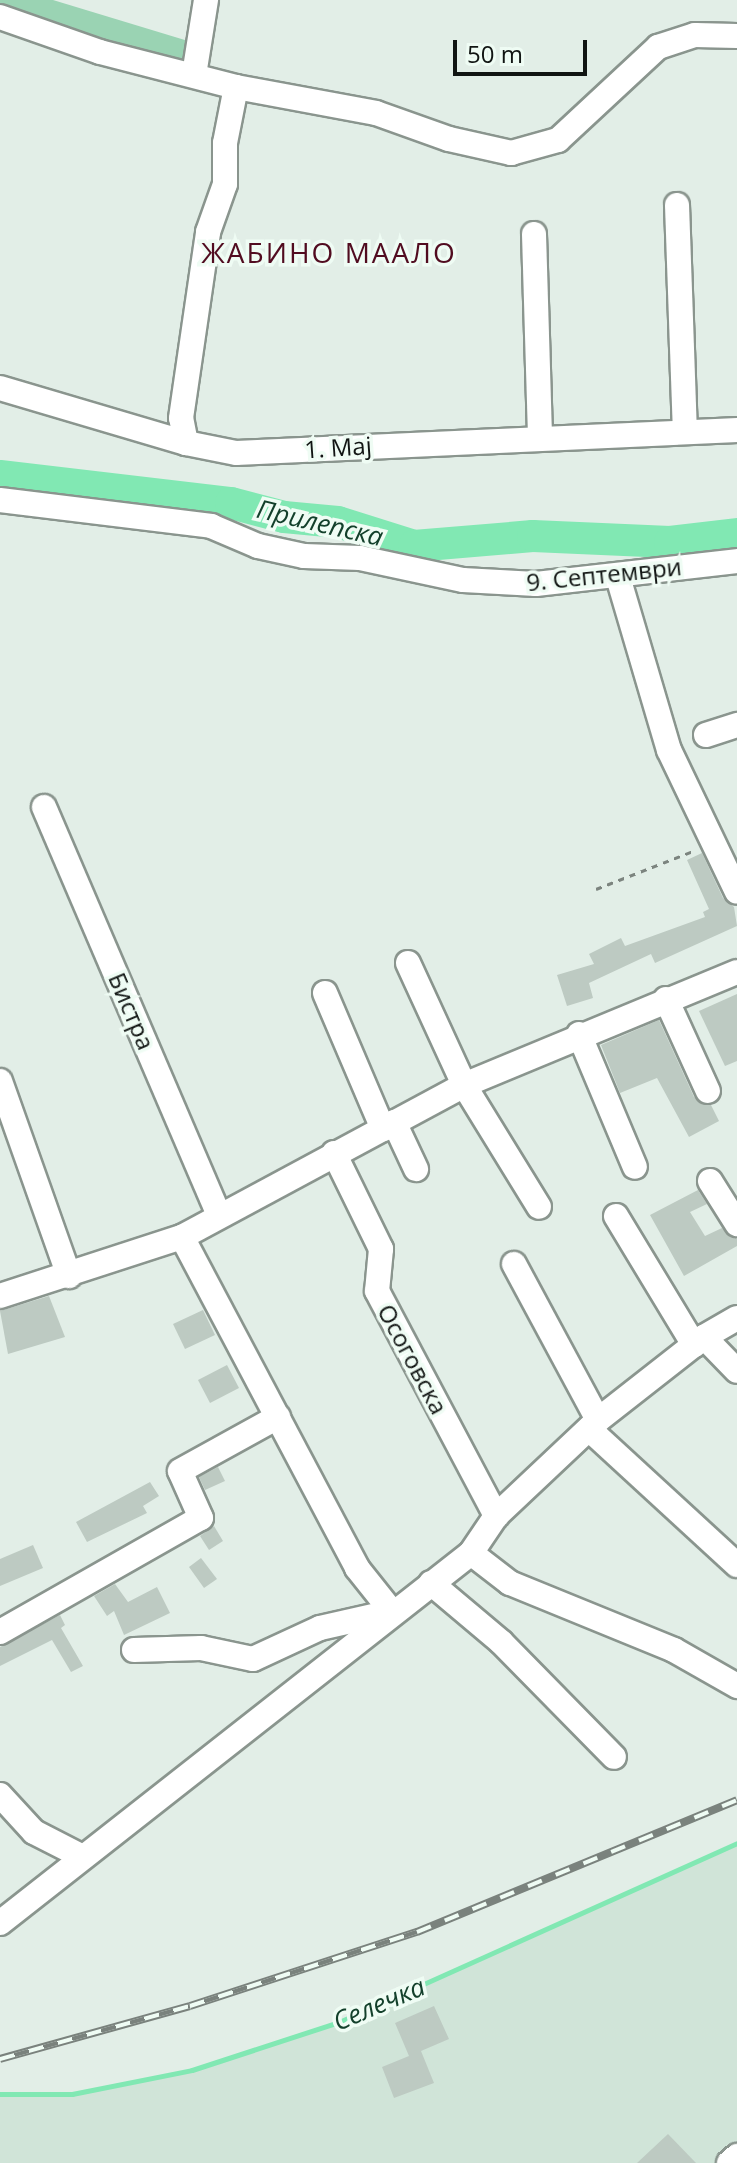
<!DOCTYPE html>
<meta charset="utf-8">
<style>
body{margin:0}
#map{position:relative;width:737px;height:2163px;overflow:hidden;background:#e2eee7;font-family:"Open Sans",sans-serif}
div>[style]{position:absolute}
.built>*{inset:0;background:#d0e4d8}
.green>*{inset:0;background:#9ad3b3}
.stream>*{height:5px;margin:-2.5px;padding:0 2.5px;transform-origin:2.5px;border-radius:2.5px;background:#81e8b3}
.river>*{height:32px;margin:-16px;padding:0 16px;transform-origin:16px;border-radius:16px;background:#81e8b3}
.building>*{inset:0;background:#bdcac2}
.path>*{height:3px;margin-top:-1.5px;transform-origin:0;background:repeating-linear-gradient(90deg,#7c847f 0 6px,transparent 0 12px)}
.roads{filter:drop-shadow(2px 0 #8a958e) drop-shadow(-2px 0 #8a958e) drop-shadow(0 2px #8a958e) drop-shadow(0 -2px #8a958e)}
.minor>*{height:24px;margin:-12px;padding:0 12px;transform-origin:12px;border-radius:12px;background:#fff}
.rail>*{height:8px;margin-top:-4px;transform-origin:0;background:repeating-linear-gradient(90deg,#effcf4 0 15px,#7a827d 0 30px);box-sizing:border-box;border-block:2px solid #7a827d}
span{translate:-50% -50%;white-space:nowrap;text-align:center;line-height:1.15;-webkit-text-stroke:7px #effcf4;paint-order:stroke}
.street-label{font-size:24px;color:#111513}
.water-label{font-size:26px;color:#13402b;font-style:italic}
.quarter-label{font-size:28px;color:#510c20;letter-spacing:2px}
.scale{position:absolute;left:453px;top:40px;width:134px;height:36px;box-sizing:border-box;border:4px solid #111513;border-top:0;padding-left:10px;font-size:24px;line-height:28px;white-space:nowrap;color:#111513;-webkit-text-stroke:6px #effcf4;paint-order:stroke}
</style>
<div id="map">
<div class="built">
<div style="clip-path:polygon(737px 1843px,737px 2163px,0 2163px,0 2094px,72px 2094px,192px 2070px,339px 2022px)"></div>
</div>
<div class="green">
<div style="clip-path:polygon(0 0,53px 0,198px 44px,194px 75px,0 17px)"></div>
</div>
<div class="stream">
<div style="left:0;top:2094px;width:72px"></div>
<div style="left:72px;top:2094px;width:122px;rotate:-11.3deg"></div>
<div style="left:192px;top:2070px;width:155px;rotate:-18.1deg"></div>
<div style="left:339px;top:2022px;width:436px;rotate:-24.2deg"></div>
</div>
<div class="river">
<div style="left:0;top:476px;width:233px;rotate:6.7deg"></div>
<div style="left:231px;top:503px;width:55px;rotate:14.8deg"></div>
<div style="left:284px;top:517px;width:54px;rotate:5.3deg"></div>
<div style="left:338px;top:522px;width:80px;rotate:17.5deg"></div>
<div style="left:414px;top:546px;width:119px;rotate:-4.8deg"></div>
<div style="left:533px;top:536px;width:137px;rotate:2.5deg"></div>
<div style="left:670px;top:542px;width:67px;rotate:-6.8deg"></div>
</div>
<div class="building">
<div style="clip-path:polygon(702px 853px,723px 898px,734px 907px,737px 926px,655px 963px,651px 954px,589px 983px,593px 998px,567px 1006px,557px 975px,594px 964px,589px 954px,621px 938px,625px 946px,705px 917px,703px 912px,709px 909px,687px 860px)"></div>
<div style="clip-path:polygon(737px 994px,737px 1061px,725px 1066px,699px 1011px)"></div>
<div style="clip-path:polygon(659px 1020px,694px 1097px,711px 1105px,719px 1121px,689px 1137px,657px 1078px,620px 1093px,601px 1045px)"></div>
<div style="clip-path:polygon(698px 1190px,707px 1204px,690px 1212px,705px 1236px,722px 1228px,737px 1239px,737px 1246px,684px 1276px,650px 1215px)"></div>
<div style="clip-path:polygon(49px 1296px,65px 1337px,8px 1354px,0 1311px)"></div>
<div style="clip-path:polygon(203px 1310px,215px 1335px,185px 1349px,173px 1324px)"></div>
<div style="clip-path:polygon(227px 1365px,239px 1388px,210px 1403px,198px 1380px)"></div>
<div style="clip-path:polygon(218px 1467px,225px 1481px,205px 1490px,199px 1477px)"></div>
<div style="clip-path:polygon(150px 1482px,159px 1496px,143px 1506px,147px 1513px,87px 1542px,76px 1522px)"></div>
<div style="clip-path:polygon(214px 1526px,223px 1541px,209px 1550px,200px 1536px)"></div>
<div style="clip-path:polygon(33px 1545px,43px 1568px,0 1586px,0 1559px)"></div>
<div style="clip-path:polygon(201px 1558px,217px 1579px,204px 1588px,189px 1567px)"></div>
<div style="clip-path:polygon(115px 1584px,128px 1602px,157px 1587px,170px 1613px,124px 1635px,114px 1611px,107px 1616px,94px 1596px)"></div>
<div style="clip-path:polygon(60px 1615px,65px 1625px,61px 1628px,83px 1666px,71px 1672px,52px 1640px,0 1666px,0 1647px)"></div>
<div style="clip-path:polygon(434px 2006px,449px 2039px,421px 2051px,434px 2083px,394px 2098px,382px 2067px,409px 2056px,395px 2023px)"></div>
<div style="clip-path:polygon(668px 2134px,696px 2163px,637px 2163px)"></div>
</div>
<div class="path">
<div style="left:596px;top:889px;width:104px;rotate:-21.4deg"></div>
</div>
<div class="roads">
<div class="minor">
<div style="left:0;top:17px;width:106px;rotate:19.3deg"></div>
<div style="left:100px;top:52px;width:140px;rotate:14.4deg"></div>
<div style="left:236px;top:87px;width:142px;rotate:10.5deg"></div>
<div style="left:376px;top:113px;width:77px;rotate:19.6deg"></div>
<div style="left:449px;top:139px;width:64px;rotate:12.7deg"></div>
<div style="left:511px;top:153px;width:49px;rotate:-15.5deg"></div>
<div style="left:558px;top:140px;width:137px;rotate:-42.9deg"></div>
<div style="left:658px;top:47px;width:39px;rotate:-18deg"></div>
<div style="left:695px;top:35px;width:42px;rotate:1.4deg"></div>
<div style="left:194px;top:75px;width:76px;rotate:-80.9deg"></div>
<div style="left:677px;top:205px;width:227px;rotate:88deg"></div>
<div style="left:534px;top:234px;width:202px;rotate:88.3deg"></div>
<div style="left:0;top:388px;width:194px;rotate:16.5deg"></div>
<div style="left:186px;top:443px;width:51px;rotate:11.3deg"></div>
<div style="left:236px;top:453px;width:502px;rotate:-2.63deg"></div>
<div style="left:186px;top:443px;width:25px;rotate:-101deg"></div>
<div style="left:181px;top:418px;width:188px;rotate:-81.7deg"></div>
<div style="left:208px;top:232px;width:51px;rotate:-70.5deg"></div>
<div style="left:225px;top:184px;width:41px;rotate:-90deg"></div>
<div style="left:225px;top:143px;width:57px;rotate:-78.9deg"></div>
<div style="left:0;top:500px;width:213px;rotate:7deg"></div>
<div style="left:211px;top:526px;width:51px;rotate:23.1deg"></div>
<div style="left:258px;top:546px;width:47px;rotate:12.3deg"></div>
<div style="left:304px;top:556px;width:56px;rotate:2deg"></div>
<div style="left:360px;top:558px;width:105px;rotate:12.1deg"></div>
<div style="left:463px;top:580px;width:73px;rotate:3.1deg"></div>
<div style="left:536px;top:584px;width:202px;rotate:-6.5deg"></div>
<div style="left:618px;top:577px;width:180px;rotate:73.6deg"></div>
<div style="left:669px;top:750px;width:157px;rotate:64.4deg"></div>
<div style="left:706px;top:735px;width:33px;rotate:-18deg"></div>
<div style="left:44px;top:807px;width:444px;rotate:66.8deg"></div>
<div style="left:408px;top:963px;width:134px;rotate:65.3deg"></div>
<div style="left:464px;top:1085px;width:143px;rotate:58.4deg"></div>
<div style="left:325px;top:993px;width:148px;rotate:66.9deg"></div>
<div style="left:666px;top:999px;width:101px;rotate:65.5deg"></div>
<div style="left:579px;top:1034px;width:144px;rotate:67.2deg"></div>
<div style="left:0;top:1081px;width:207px;rotate:70.5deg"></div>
<div style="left:394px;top:1122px;width:52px;rotate:64.9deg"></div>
<div style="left:334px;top:1153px;width:107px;rotate:63.9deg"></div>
<div style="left:381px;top:1249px;width:42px;rotate:95.4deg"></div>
<div style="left:377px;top:1291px;width:255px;rotate:62.1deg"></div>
<div style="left:710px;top:1181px;width:51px;rotate:57.9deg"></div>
<div style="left:616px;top:1216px;width:151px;rotate:58.8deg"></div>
<div style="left:182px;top:1237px;width:374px;rotate:62.1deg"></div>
<div style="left:357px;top:1568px;width:56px;rotate:51.5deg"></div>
<div style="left:514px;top:1264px;width:177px;rotate:61.7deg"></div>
<div style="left:0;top:1296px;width:191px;rotate:-18deg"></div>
<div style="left:182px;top:1237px;width:320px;rotate:-28.3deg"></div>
<div style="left:464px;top:1085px;width:295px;rotate:-22.5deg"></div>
<div style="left:704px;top:1337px;width:47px;rotate:45.9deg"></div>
<div style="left:589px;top:1429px;width:201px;rotate:42.6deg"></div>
<div style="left:471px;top:1553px;width:49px;rotate:37.6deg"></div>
<div style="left:510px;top:1583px;width:177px;rotate:22.2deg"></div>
<div style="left:674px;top:1650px;width:73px;rotate:29.7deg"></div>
<div style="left:431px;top:1583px;width:92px;rotate:40.1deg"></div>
<div style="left:501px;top:1642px;width:161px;rotate:45.5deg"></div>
<div style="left:0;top:1632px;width:231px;rotate:-29.6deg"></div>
<div style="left:201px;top:1518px;width:51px;rotate:-114.1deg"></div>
<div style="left:180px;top:1471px;width:112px;rotate:-28.9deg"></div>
<div style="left:134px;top:1650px;width:67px;rotate:-1.7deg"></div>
<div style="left:201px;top:1648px;width:53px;rotate:11.9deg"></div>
<div style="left:253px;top:1659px;width:74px;rotate:-24.8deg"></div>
<div style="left:320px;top:1628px;width:68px;rotate:-12.8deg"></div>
<div style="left:0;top:1795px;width:50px;rotate:47.4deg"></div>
<div style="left:34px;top:1832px;width:53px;rotate:27.1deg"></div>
<div style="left:0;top:1923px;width:599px;rotate:-38.15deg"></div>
<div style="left:471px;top:1553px;width:45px;rotate:-56deg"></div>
<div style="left:496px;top:1516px;width:140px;rotate:-43.3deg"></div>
<div style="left:598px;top:1420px;width:135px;rotate:-38.1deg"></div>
<div style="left:704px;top:1337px;width:38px;rotate:-30deg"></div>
<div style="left:729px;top:2163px;width:11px;rotate:-41deg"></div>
</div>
</div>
<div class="rail">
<div style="left:0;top:2059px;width:197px;rotate:-15.6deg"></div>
<div style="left:190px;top:2006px;width:239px;rotate:-18.1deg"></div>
<div style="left:417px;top:1932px;width:346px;rotate:-22.4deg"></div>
</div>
<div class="street-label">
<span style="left:338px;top:447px;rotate:-4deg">1. Мај</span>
<span style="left:604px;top:574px;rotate:-6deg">9. Септември</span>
<span style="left:132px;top:1011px;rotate:67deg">Бистра</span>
<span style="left:413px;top:1359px;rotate:62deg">Осоговска</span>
</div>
<div class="water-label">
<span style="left:320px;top:523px;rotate:13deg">Прилепска</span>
<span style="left:379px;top:2004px;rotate:-23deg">Селечка</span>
</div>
<div class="quarter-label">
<span style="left:329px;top:252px">ЖАБИНО МААЛО</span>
</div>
<div class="scale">50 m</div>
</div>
